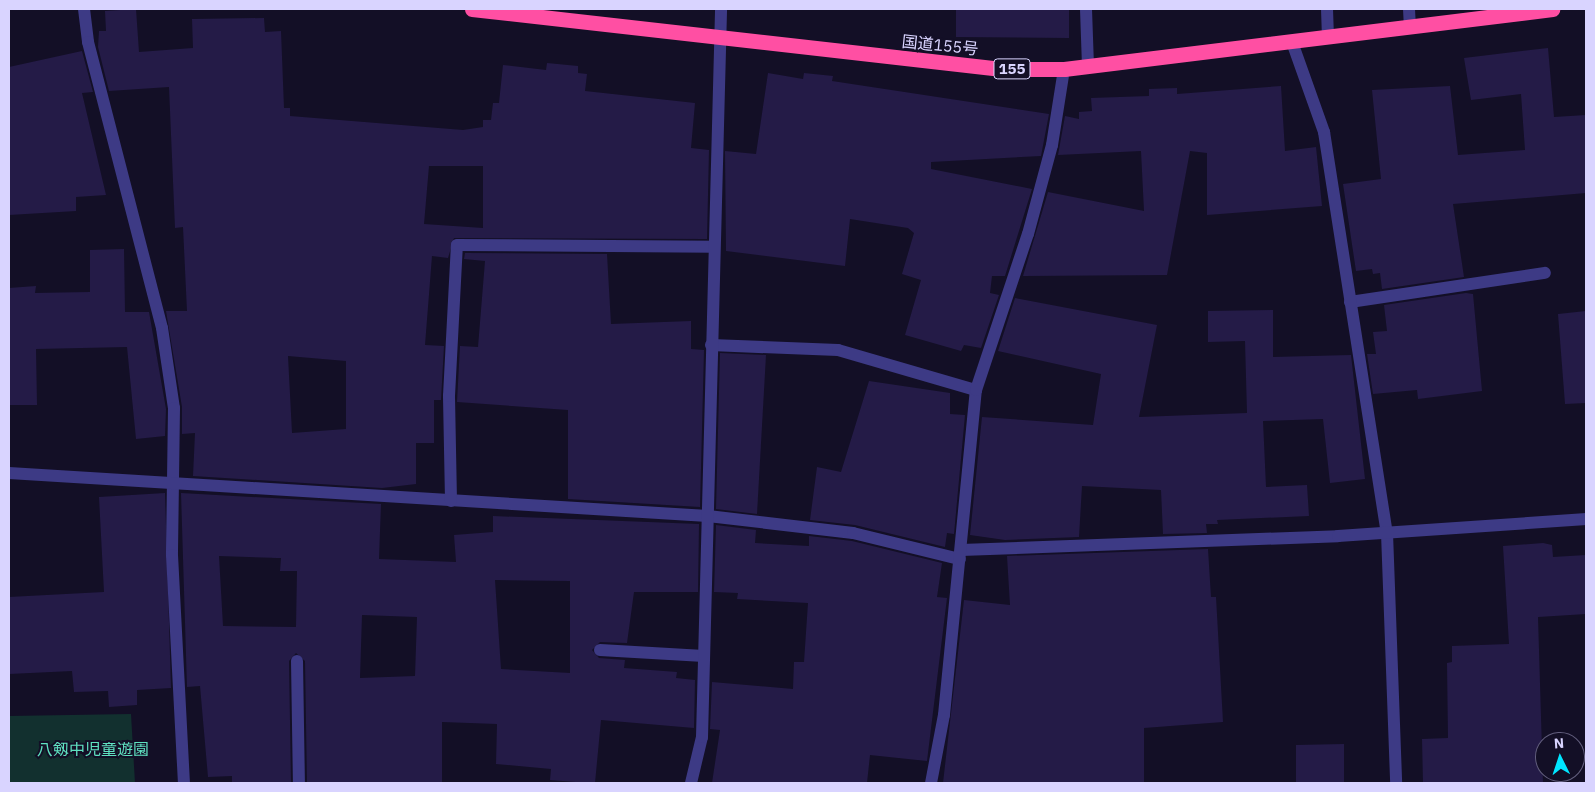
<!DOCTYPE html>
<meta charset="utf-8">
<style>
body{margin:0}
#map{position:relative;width:1595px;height:792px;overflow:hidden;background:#130f26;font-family:"IBM Plex Sans","Noto Sans JP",sans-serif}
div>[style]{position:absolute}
.green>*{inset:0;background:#12302f}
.building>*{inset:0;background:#241b47}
.lane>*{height:12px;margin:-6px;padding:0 6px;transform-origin:6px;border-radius:6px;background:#3d3a85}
.street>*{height:12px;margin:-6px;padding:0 6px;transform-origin:6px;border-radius:6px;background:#3d3a85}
.highway>*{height:15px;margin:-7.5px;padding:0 7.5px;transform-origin:7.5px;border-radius:7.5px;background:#ff4fa3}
span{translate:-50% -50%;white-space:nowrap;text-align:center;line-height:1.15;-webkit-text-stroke:4px #130f26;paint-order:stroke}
.shield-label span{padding:1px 4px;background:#130f26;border:1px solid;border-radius:4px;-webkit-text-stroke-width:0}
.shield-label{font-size:15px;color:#d9d4ff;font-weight:700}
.street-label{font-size:16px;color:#d9d4ff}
.park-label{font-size:16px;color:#5fe0c0}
.frame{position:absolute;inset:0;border:10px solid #d9d4ff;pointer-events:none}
.north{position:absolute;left:1535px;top:732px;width:50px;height:50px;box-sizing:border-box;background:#130f26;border:1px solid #625e7d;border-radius:50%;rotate:356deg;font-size:14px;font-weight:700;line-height:20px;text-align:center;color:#d9d4ff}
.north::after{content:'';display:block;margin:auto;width:18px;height:22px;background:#00e5ff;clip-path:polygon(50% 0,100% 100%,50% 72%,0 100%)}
</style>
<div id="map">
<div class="green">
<div style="clip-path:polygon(131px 714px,135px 783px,9px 783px,9px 716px)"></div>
</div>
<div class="building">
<div style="clip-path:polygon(evenodd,136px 9px,139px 52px,193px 48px,192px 19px,264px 18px,265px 32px,281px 31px,284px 108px,290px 108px,290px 116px,463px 130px,483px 127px,483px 120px,491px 120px,493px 103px,499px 103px,503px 65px,546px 70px,547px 63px,578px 66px,578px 73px,587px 74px,585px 91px,695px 103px,691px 148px,709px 150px,707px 239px,454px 238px,448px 258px,432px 256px,425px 345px,444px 346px,441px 400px,434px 400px,434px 443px,416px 443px,416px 484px,382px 488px,193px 476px,195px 433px,182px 434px,182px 407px,166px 311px,187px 311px,183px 227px,175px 228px,169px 87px,109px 91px,98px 47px,99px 31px,106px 31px,105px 11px,136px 9px,429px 166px,483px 166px,483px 228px,424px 224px,429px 166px,136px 9px,288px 356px,346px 361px,346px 429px,292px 433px,288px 356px)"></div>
<div style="clip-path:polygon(956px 9px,1069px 9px,1069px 38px,956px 37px)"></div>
<div style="clip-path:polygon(1548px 48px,1554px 117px,1586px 115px,1586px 193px,1453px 204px,1464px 277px,1382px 289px,1380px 273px,1373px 274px,1372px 269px,1356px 271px,1343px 184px,1381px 179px,1372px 90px,1450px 86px,1458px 155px,1525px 150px,1521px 94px,1471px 100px,1464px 58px)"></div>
<div style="clip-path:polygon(82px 51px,93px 92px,82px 93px,106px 195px,76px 197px,76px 211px,9px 215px,9px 67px)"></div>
<div style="clip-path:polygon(768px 73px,803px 79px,804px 73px,833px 76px,832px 81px,1049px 114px,1041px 156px,931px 162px,931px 169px,1032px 189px,1005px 276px,992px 276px,990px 293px,999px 295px,981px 348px,964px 345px,961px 351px,905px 335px,921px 280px,902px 274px,914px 233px,908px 228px,850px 219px,845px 266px,726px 251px,725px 151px,756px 154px)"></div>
<div style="clip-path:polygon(1281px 86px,1285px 151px,1316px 147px,1322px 206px,1207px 215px,1207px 153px,1190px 151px,1167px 275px,1023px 276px,1048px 192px,1144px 211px,1141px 151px,1058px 155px,1065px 116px,1079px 119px,1079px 112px,1092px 111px,1091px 98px,1149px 96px,1149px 89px,1177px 88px,1177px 94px)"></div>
<div style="clip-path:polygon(124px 249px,125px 312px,149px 312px,166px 409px,165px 436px,136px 439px,127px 347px,36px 349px,37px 405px,9px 405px,9px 288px,36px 286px,35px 293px,90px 292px,90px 250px)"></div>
<div style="clip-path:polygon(465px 253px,607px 254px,611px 324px,691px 321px,691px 349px,704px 350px,700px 507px,568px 499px,568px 410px,457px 402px,460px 346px,478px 347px,485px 261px,464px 259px)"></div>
<div style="clip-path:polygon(1466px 293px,1473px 294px,1482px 391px,1418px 399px,1417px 390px,1373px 394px,1367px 354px,1376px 354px,1373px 332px,1387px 331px,1384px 305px)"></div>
<div style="clip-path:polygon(1015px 298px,1157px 325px,1139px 417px,1247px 413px,1245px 341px,1208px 342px,1208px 311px,1273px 310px,1273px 357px,1351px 355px,1365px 479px,1330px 483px,1323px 419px,1263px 421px,1266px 487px,1307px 485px,1309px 516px,1217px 520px,1218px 524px,1206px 524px,1207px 533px,1163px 534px,1161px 490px,1082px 486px,1079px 537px,1005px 540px,970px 535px,982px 417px,1093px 425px,1101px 374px,998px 351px)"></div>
<div style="clip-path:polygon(1586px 311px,1586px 403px,1565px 404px,1558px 314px)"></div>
<div style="clip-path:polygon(720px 353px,766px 355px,757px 514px,716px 509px)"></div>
<div style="clip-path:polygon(869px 381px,950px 393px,950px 414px,965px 415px,954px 534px,947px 533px,945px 547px,855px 525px,810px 520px,817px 467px,841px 472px)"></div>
<div style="clip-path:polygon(165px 493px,171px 688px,137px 690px,137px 705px,109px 707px,108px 691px,74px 692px,72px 671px,9px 674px,9px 597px,104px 592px,99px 497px)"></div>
<div style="clip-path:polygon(evenodd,181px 493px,381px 504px,379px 559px,456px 562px,454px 535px,493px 532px,493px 516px,699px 524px,698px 592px,634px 592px,627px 643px,600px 642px,592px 650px,599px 658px,625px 660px,624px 668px,677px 672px,676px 678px,695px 680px,694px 728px,601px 720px,595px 783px,588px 783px,550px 780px,551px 769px,496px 764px,497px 724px,442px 722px,442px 783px,307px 783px,305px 661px,296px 653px,289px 661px,291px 783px,232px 783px,232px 776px,208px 777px,200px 686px,187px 687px,181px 493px,219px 556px,281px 558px,280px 571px,297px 571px,296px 627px,223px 626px,219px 556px,181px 493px,495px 580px,570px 581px,570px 673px,501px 669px,495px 580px,181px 493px,362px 615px,417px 617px,415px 676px,360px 678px,362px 615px)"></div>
<div style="clip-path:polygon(716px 525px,756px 530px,755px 543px,809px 546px,809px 536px,852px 541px,942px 563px,937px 597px,947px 598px,927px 761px,870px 755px,867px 783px,712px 783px,720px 730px,710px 729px,712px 682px,793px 689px,794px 662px,804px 662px,808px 603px,737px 599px,738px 593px,714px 592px)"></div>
<div style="clip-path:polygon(1543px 543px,1552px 545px,1553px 557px,1586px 555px,1586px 614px,1538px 617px,1543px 783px,1423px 783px,1422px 739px,1448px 738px,1447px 663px,1452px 662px,1452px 646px,1509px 644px,1503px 546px)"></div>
<div style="clip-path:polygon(1208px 549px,1211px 597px,1216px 597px,1223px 722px,1144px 728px,1144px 783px,943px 783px,964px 600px,1010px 605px,1007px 556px)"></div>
<div style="clip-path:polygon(1344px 744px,1344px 783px,1296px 783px,1296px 745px)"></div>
</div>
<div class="lane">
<div style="left:1409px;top:9px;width:18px;rotate:87deg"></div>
<div style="left:1350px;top:302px;width:197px;rotate:-8.5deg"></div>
<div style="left:600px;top:650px;width:104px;rotate:3.3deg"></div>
<div style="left:297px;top:661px;width:122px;rotate:89.1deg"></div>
</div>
<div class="street">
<div style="left:84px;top:9px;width:33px;rotate:83deg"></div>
<div style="left:88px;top:42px;width:295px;rotate:75.5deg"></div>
<div style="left:162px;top:328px;width:81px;rotate:81.5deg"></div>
<div style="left:174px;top:408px;width:147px;rotate:90.8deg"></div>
<div style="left:172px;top:555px;width:228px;rotate:87deg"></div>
<div style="left:1086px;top:9px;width:57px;rotate:88deg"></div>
<div style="left:1327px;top:9px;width:28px;rotate:88deg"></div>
<div style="left:1292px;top:42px;width:96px;rotate:70.4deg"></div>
<div style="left:1324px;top:132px;width:406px;rotate:81.1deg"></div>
<div style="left:1387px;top:533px;width:250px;rotate:87.9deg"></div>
<div style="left:711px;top:345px;width:127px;rotate:2.3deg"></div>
<div style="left:838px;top:350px;width:144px;rotate:16.2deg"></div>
<div style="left:9px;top:473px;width:700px;rotate:3.52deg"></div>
<div style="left:708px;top:516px;width:146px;rotate:6.7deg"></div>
<div style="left:853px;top:533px;width:110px;rotate:13.7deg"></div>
<div style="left:451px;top:501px;width:105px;rotate:-91.1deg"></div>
<div style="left:449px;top:396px;width:151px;rotate:-87deg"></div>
<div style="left:457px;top:245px;width:257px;rotate:0.4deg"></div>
<div style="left:961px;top:550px;width:377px;rotate:-2.1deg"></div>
<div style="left:1338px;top:536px;width:249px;rotate:-3.9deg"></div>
<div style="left:691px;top:783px;width:47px;rotate:-76.6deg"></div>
<div style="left:702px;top:737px;width:728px;rotate:-88.5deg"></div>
<div style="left:931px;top:783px;width:69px;rotate:-79.2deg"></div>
<div style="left:944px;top:715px;width:327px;rotate:-84.4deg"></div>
<div style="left:976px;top:390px;width:164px;rotate:-71.6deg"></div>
<div style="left:1028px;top:234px;width:92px;rotate:-74.9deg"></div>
<div style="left:1052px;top:145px;width:77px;rotate:-81deg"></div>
</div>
<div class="highway">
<div style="left:472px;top:9px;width:533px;rotate:6.46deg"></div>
<div style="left:1002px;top:69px;width:62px"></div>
<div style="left:1064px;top:69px;width:492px;rotate:-7deg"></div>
</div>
<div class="shield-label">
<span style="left:1012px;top:69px">155</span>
</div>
<div class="street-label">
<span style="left:940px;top:45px;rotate:6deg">国道155号</span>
</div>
<div class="park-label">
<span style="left:93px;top:749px">八剱中児童遊園</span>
</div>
<div class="frame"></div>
<div class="north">N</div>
</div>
